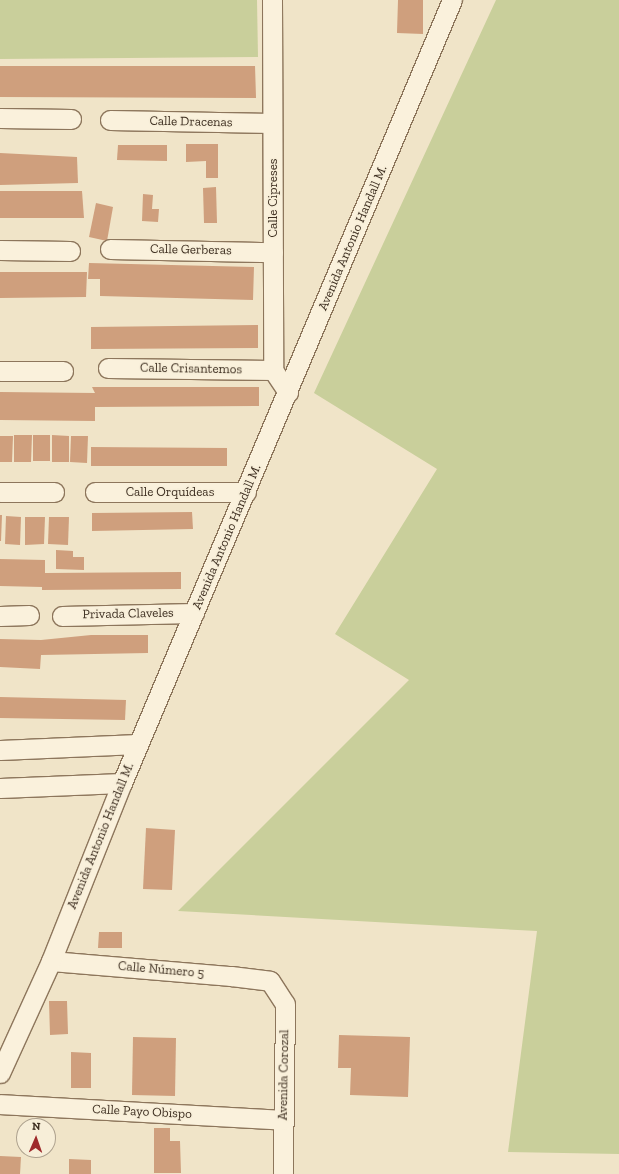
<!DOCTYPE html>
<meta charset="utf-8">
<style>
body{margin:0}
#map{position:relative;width:619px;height:1174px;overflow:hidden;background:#f0e4c8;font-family:"Zilla Slab",serif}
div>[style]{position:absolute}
.green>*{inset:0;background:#c9cf9b}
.building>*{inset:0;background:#cf9f7d}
.roads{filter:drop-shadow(1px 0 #8d765c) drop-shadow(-1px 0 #8d765c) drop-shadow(0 1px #8d765c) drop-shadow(0 -1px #8d765c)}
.minor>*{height:19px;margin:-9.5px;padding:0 9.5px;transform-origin:9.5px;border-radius:9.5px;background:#faf1dc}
span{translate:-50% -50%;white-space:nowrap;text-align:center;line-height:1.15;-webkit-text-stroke:3px #f7eed8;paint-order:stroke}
.street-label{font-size:13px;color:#3d2e20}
.north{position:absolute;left:16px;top:1118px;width:40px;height:40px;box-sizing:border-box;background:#f7eed8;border:1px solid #ada18e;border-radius:50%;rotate:2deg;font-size:11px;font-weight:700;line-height:16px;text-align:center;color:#3d2e20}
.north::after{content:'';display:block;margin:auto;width:14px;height:18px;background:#9e2a2b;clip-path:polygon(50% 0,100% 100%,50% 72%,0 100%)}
</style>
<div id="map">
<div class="green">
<div style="clip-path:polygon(0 0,257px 0,258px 57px,0 59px)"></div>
<div style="clip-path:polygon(496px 0,619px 0,619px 1154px,508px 1152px,537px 931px,178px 911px,409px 680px,335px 634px,437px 469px,314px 393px)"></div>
</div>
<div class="building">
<div style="clip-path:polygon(398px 0,423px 0,423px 34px,397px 33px)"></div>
<div style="clip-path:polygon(0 66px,255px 66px,256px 98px,0 97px)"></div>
<div style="clip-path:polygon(186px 144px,218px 144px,218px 178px,206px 178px,206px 161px,186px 162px)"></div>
<div style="clip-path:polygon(118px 145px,167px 145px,167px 161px,117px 160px)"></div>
<div style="clip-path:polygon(0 153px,77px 157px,78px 183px,0 185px)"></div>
<div style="clip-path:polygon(216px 187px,217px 223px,204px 223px,203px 188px)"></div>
<div style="clip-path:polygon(0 191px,82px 191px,84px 218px,0 218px)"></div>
<div style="clip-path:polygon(143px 194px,153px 195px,152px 209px,159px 209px,158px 222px,142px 221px)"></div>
<div style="clip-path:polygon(96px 203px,113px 207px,107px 241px,89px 237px)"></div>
<div style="clip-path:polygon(89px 263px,254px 267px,253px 300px,100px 296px,100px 279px,88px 279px)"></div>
<div style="clip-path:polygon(0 272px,87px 272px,86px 297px,0 298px)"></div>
<div style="clip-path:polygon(258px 325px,258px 348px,91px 349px,91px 327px)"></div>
<div style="clip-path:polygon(92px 387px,259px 387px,259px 406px,95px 407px,95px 421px,0 420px,0 392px,95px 393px)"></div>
<div style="clip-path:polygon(14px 435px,32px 435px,31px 462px,14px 462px)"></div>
<div style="clip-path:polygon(33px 435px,50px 435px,50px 461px,33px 461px)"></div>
<div style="clip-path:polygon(52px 435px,69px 436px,69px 462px,52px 462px)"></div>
<div style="clip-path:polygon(0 436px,13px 436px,12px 462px,0 462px)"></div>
<div style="clip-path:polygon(71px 436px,88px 436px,87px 463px,70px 462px)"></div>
<div style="clip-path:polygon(91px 447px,227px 448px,227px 466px,91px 466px)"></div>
<div style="clip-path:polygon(192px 512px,193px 529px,92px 531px,92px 513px)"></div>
<div style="clip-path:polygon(0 515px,2px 515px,1px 541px,0 541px)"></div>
<div style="clip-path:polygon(6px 516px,21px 517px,20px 545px,5px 544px)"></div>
<div style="clip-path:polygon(25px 517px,45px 517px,44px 544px,25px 545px)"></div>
<div style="clip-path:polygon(49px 517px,69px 517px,68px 545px,48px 544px)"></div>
<div style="clip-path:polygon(56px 550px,73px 551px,73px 557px,84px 557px,84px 570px,56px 569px)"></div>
<div style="clip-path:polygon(0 559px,45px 560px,45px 573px,181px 572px,181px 589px,42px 590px,42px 587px,0 586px)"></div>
<div style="clip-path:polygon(91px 635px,148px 635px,148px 653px,41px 655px,40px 669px,0 667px,0 639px,41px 640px)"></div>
<div style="clip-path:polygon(0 697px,126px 700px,125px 720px,0 718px)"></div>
<div style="clip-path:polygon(146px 828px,175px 830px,172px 890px,143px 889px)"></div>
<div style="clip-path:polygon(99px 932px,122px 932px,122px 948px,98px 948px)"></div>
<div style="clip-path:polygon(49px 1001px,67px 1001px,68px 1034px,50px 1035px)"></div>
<div style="clip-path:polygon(339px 1035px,410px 1037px,408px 1097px,350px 1095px,351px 1068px,338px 1068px)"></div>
<div style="clip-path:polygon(133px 1037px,176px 1038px,175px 1096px,132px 1095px)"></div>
<div style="clip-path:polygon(71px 1052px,91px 1053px,91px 1088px,71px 1088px)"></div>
<div style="clip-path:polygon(154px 1128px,170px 1128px,170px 1141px,180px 1141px,181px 1173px,154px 1173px)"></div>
<div style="clip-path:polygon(0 1156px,21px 1157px,20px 1174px,0 1174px)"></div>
<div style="clip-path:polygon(69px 1159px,91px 1160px,91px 1174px,69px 1174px)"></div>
</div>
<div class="roads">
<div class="minor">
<div style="left:272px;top:0;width:370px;rotate:89.8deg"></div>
<div style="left:273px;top:370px;width:27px;rotate:56deg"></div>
<div style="left:0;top:118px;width:71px;rotate:0.8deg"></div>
<div style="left:110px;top:120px;width:162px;rotate:1.1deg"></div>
<div style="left:110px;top:249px;width:163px;rotate:1.1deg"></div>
<div style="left:0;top:250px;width:70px;rotate:0.8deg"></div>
<div style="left:108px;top:368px;width:165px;rotate:0.7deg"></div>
<div style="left:0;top:371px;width:63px"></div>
<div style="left:0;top:492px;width:54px"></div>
<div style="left:95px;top:492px;width:151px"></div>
<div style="left:0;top:616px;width:29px;rotate:-2deg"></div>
<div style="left:62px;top:616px;width:132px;rotate:-1.3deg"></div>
<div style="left:0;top:750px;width:138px;rotate:-2.5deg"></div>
<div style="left:0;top:788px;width:122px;rotate:-2.3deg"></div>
<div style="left:51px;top:961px;width:181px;rotate:4.8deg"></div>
<div style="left:231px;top:976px;width:39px;rotate:7deg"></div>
<div style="left:270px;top:981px;width:27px;rotate:57deg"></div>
<div style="left:285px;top:1004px;width:170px;rotate:90.7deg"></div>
<div style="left:0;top:1073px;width:123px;rotate:-65.5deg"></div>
<div style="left:51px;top:961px;width:192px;rotate:-68.3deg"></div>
<div style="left:122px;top:783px;width:850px;rotate:-67.15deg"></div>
<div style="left:0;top:1104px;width:284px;rotate:3.2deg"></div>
</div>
</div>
<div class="street-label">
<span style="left:191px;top:122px;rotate:1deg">Calle Dracenas</span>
<span style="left:273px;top:198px;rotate:-90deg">Calle Cipreses</span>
<span style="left:353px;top:238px;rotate:-67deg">Avenida Antonio Handall M.</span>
<span style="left:191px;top:250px;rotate:1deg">Calle Gerberas</span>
<span style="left:191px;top:369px;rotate:1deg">Calle Crisantemos</span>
<span style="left:170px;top:492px">Calle Orquídeas</span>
<span style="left:227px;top:537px;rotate:-67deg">Avenida Antonio Handall M.</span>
<span style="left:128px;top:614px;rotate:-1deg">Privada Claveles</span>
<span style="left:101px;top:836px;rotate:-68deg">Avenida Antonio Handall M.</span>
<span style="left:161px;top:970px;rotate:5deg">Calle Número 5</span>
<span style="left:284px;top:1075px;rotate:-89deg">Avenida Corozal</span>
<span style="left:142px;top:1112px;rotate:3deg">Calle Payo Obispo</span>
</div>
<div class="north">N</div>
</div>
